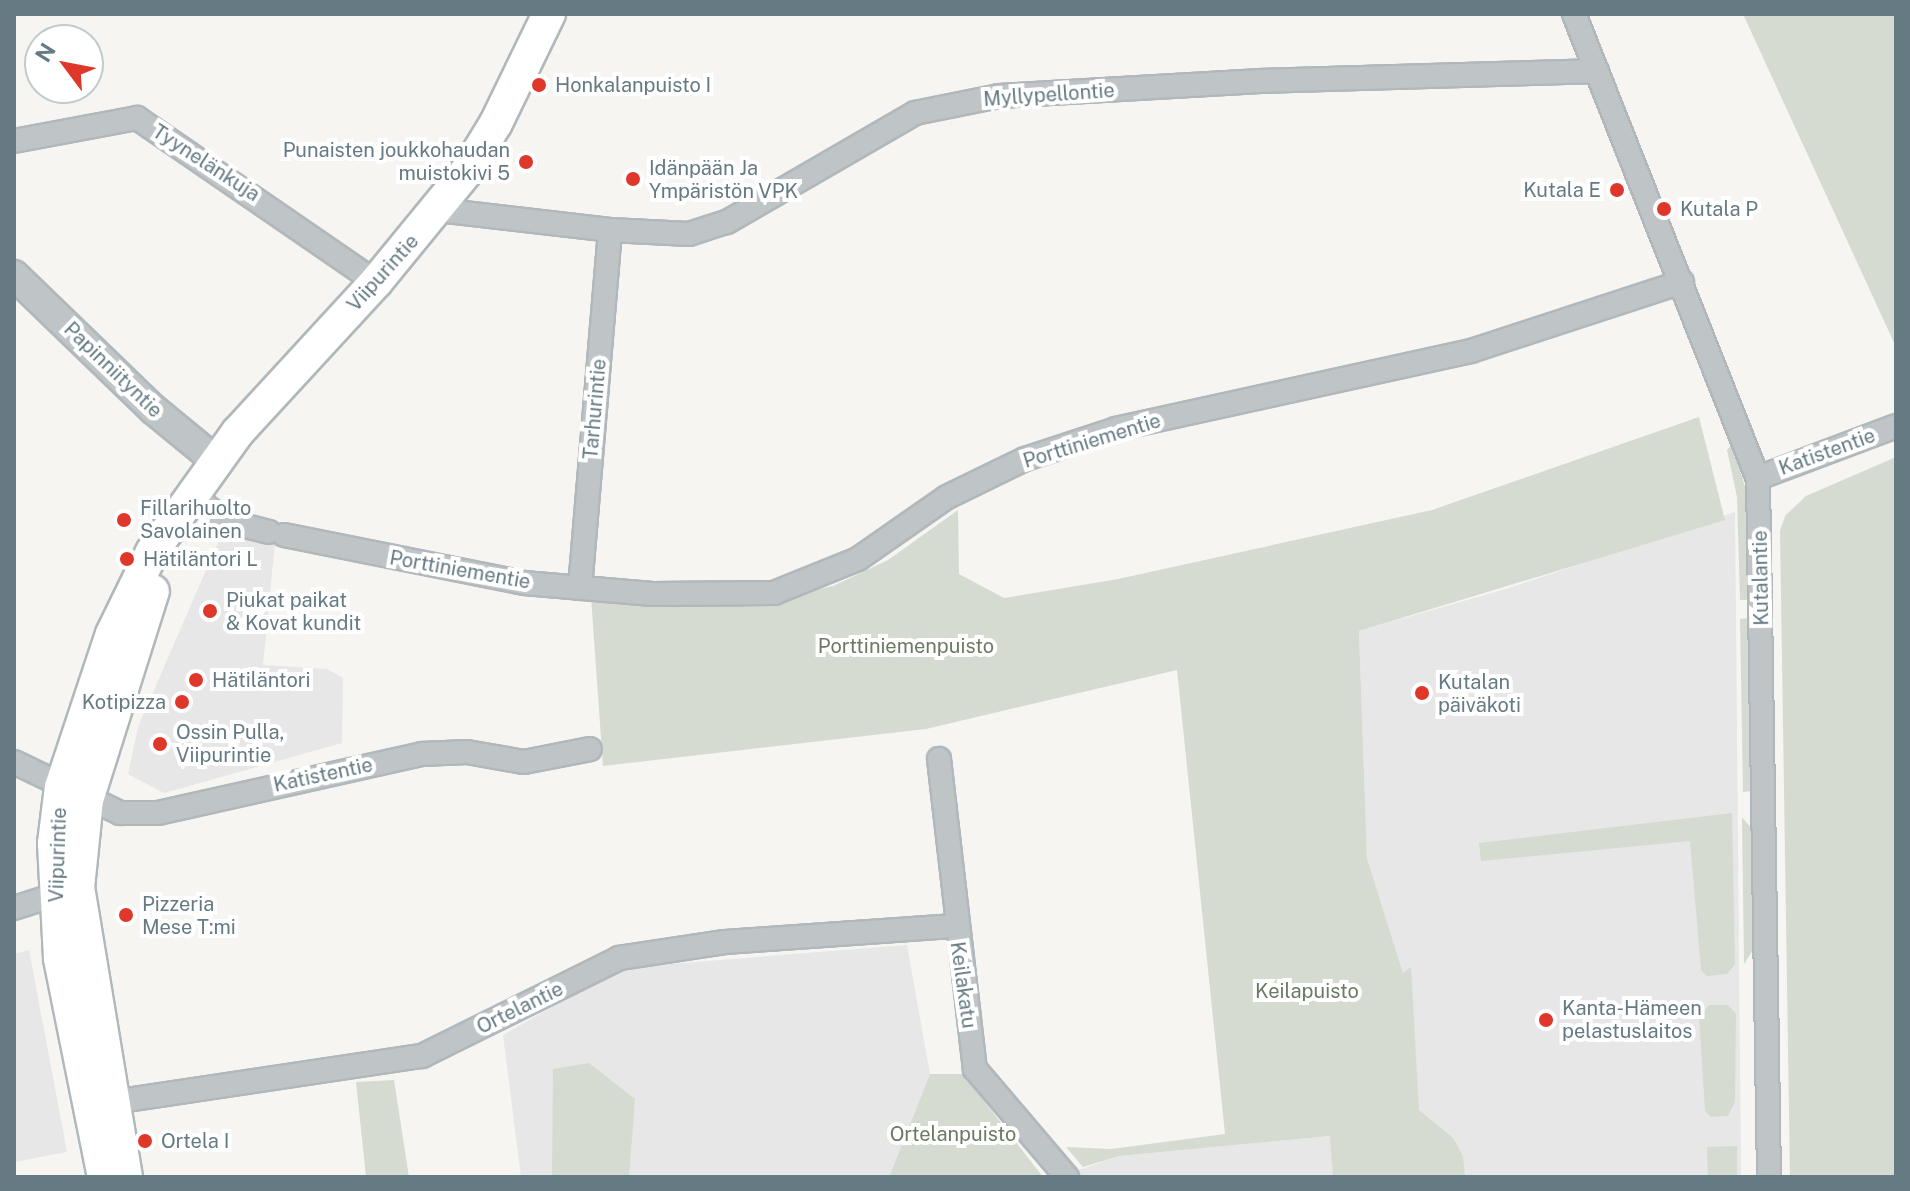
<!DOCTYPE html>
<meta charset="utf-8">
<style>
body{margin:0}
#map{position:relative;width:1910px;height:1191px;overflow:hidden;background:#f6f5f2;font-family:"Public Sans",sans-serif}
div>[style]{position:absolute}
.built>*{inset:0;background:#e6e7e6}
.green>*{inset:0;background:#d6dbd1}
.roads{filter:drop-shadow(2px 0 #b1b8bb) drop-shadow(-2px 0 #b1b8bb) drop-shadow(0 2px #b1b8bb) drop-shadow(0 -2px #b1b8bb)}
.minor>*{height:22px;margin:-11px;padding:0 11px;transform-origin:11px;border-radius:11px;background:#bfc4c6}
.tertiary>*{height:28px;margin:-14px;padding:0 14px;transform-origin:14px;border-radius:14px;background:#bfc4c6}
.secondary>*{height:32px;margin:-16px;padding:0 16px;transform-origin:16px;border-radius:16px;background:#fff}
.dots>*{width:22px;height:22px;translate:-50% -50%;box-sizing:border-box;border:4px solid #fff;border-radius:50%}
span{translate:-50% -50%;white-space:nowrap;text-align:center;line-height:1.15;-webkit-text-stroke:8px #fff;paint-order:stroke}
.poi-label{font-size:20px;color:#657a83}
.left{translate:0 -50%;text-align:left}
.right{translate:-100% -50%;text-align:right}
.street-label{font-size:20px;color:#657a83}
.park-label{font-size:20px;color:#6c7a64}
.frame{position:absolute;inset:0;border:16px solid #657a83;pointer-events:none}
.north{position:absolute;left:24px;top:24px;width:80px;height:80px;box-sizing:border-box;background:#fff;border:2px solid #c1cacd;border-radius:50%;rotate:302deg;font-size:22px;font-weight:700;line-height:32px;text-align:center;color:#657a83}
.north::after{content:'';display:block;margin:auto;width:28px;height:36px;background:#df3729;clip-path:polygon(50% 0,100% 100%,50% 72%,0 100%)}
</style>
<div id="map">
<div class="built">
<div style="clip-path:polygon(1735px 512px,1741px 1177px,1407px 1177px,1403px 973px,1367px 858px,1359px 631px,1509px 588px)"></div>
<div style="clip-path:polygon(223px 531px,275px 542px,263px 665px,327px 669px,343px 678px,342px 743px,164px 793px,128px 774px,138px 727px)"></div>
<div style="clip-path:polygon(907px 945px,930px 1074px,889px 1177px,521px 1177px,503px 1035px,620px 968px)"></div>
<div style="clip-path:polygon(29px 950px,67px 1152px,14px 1162px,14px 954px)"></div>
<div style="clip-path:polygon(1331px 1136px,1333px 1177px,1059px 1177px,1119px 1156px)"></div>
</div>
<div class="green">
<div style="clip-path:polygon(1743px 14px,1896px 14px,1896px 347px)"></div>
<div style="clip-path:polygon(1699px 417px,1725px 520px,1359px 631px,1367px 858px,1403px 973px,1411px 967px,1419px 1110px,1453px 1138px,1463px 1156px,1465px 1177px,1333px 1177px,1330px 1136px,1119px 1156px,1083px 1167px,1066px 1147px,1111px 1149px,1225px 1134px,1177px 670px,926px 729px,603px 766px,591px 597px,753px 603px,833px 586px,888px 560px,958px 510px,959px 574px,1004px 598px,1118px 579px,1432px 510px)"></div>
<div style="clip-path:polygon(1732px 444px,1746px 490px,1750px 600px,1740px 600px,1737px 497px,1727px 450px)"></div>
<div style="clip-path:polygon(1896px 457px,1896px 1177px,1790px 1177px,1780px 531px,1785px 516px,1806px 496px)"></div>
<div style="clip-path:polygon(1749px 618px,1752px 791px,1743px 792px,1740px 619px)"></div>
<div style="clip-path:polygon(1732px 813px,1735px 964px,1727px 974px,1707px 976px,1701px 970px,1690px 841px,1481px 861px,1479px 843px)"></div>
<div style="clip-path:polygon(1742px 817px,1751px 828px,1753px 950px,1744px 964px)"></div>
<div style="clip-path:polygon(1709px 1005px,1728px 1005px,1736px 1014px,1735px 1102px,1728px 1116px,1711px 1117px,1705px 1111px,1699px 1017px)"></div>
<div style="clip-path:polygon(589px 1063px,635px 1099px,629px 1177px,552px 1177px,553px 1069px)"></div>
<div style="clip-path:polygon(930px 1074px,963px 1074px,1043px 1177px,889px 1177px)"></div>
<div style="clip-path:polygon(394px 1080px,409px 1177px,366px 1177px,356px 1082px)"></div>
<div style="clip-path:polygon(1737px 1146px,1737px 1177px,1708px 1177px,1707px 1147px)"></div>
</div>
<div class="roads">
<div class="minor">
<div style="left:1574px;top:14px;width:499px;rotate:68.4deg"></div>
<div style="left:1758px;top:478px;width:699px;rotate:89.1deg"></div>
<div style="left:14px;top:141px;width:125px;rotate:-10.6deg"></div>
<div style="left:137px;top:118px;width:290px;rotate:34.5deg"></div>
<div style="left:438px;top:210px;width:173px;rotate:6.6deg"></div>
<div style="left:610px;top:230px;width:79px;rotate:2.9deg"></div>
<div style="left:689px;top:234px;width:40px;rotate:-18deg"></div>
<div style="left:727px;top:222px;width:217px;rotate:-30.1deg"></div>
<div style="left:915px;top:113px;width:86px;rotate:-11.4deg"></div>
<div style="left:999px;top:96px;width:262px;rotate:-3.3deg"></div>
<div style="left:1261px;top:81px;width:336px;rotate:-1.7deg"></div>
<div style="left:1758px;top:478px;width:147px;rotate:-20.6deg"></div>
<div style="left:194px;top:497px;width:40px;rotate:37deg"></div>
<div style="left:226px;top:521px;width:44px;rotate:14.3deg"></div>
<div style="left:284px;top:535px;width:245px;rotate:11.3deg"></div>
<div style="left:524px;top:583px;width:129px;rotate:4.9deg"></div>
<div style="left:653px;top:594px;width:121px;rotate:-0.5deg"></div>
<div style="left:774px;top:593px;width:91px;rotate:-22deg"></div>
<div style="left:858px;top:559px;width:108px;rotate:-34.9deg"></div>
<div style="left:947px;top:497px;width:87px;rotate:-26deg"></div>
<div style="left:1025px;top:459px;width:96px;rotate:-18.2deg"></div>
<div style="left:1116px;top:429px;width:363px;rotate:-12.4deg"></div>
<div style="left:1471px;top:351px;width:222px;rotate:-18.1deg"></div>
<div style="left:580px;top:588px;width:359px;rotate:-85.2deg"></div>
<div style="left:939px;top:759px;width:312px;rotate:83.4deg"></div>
<div style="left:975px;top:1069px;width:142px;rotate:49.6deg"></div>
<div style="left:14px;top:762px;width:118px;rotate:25.7deg"></div>
<div style="left:120px;top:813px;width:38px"></div>
<div style="left:158px;top:813px;width:271px;rotate:-12.6deg"></div>
<div style="left:422px;top:754px;width:45px;rotate:-2.5deg"></div>
<div style="left:467px;top:752px;width:58px;rotate:10deg"></div>
<div style="left:524px;top:762px;width:67px;rotate:-11.1deg"></div>
<div style="left:14px;top:908px;width:59px;rotate:-17.8deg"></div>
<div style="left:100px;top:1104px;width:326px;rotate:-8.5deg"></div>
<div style="left:422px;top:1056px;width:220px;rotate:-26.4deg"></div>
<div style="left:619px;top:958px;width:107px;rotate:-8.6deg"></div>
<div style="left:725px;top:942px;width:231px;rotate:-4deg"></div>
</div>
<div class="tertiary">
<div style="left:14px;top:275px;width:194px;rotate:44deg"></div>
<div style="left:154px;top:410px;width:80px;rotate:39.4deg"></div>
</div>
<div class="secondary">
<div style="left:104px;top:1177px;width:223px;rotate:-101.4deg"></div>
<div style="left:60px;top:958px;width:115px;rotate:-93deg"></div>
<div style="left:54px;top:843px;width:56px;rotate:-82.9deg"></div>
<div style="left:61px;top:787px;width:161px;rotate:-71.6deg"></div>
<div style="left:112px;top:634px;width:91px;rotate:-64deg"></div>
<div style="left:152px;top:552px;width:148px;rotate:-54.4deg"></div>
<div style="left:238px;top:432px;width:204px;rotate:-47.4deg"></div>
<div style="left:376px;top:282px;width:142px;rotate:-50.7deg"></div>
<div style="left:466px;top:172px;width:57px;rotate:-58.5deg"></div>
<div style="left:496px;top:123px;width:121px;rotate:-64.1deg"></div>
<div style="left:126px;top:1177px;width:293px;rotate:-99.4deg"></div>
<div style="left:78px;top:888px;width:88px;rotate:-84.2deg"></div>
<div style="left:87px;top:800px;width:219px;rotate:-72.5deg"></div>
</div>
</div>
<div class="dots">
<div style="left:539px;top:85px;background:#df3729"></div>
<div style="left:526px;top:162px;background:#df3729"></div>
<div style="left:633px;top:179px;background:#df3729"></div>
<div style="left:1617px;top:190px;background:#df3729"></div>
<div style="left:1664px;top:209px;background:#df3729"></div>
<div style="left:124px;top:520px;background:#df3729"></div>
<div style="left:127px;top:559px;background:#df3729"></div>
<div style="left:210px;top:611px;background:#df3729"></div>
<div style="left:196px;top:680px;background:#df3729"></div>
<div style="left:1422px;top:693px;background:#df3729"></div>
<div style="left:182px;top:702px;background:#df3729"></div>
<div style="left:160px;top:744px;background:#df3729"></div>
<div style="left:126px;top:915px;background:#df3729"></div>
<div style="left:1546px;top:1020px;background:#df3729"></div>
<div style="left:145px;top:1141px;background:#df3729"></div>
</div>
<div class="poi-label">
<span class="left" style="left:555px;top:85px">Honkalanpuisto I</span>
<span class="right" style="left:510px;top:162px">Punaisten joukkohaudan<br>muistokivi 5</span>
<span class="left" style="left:649px;top:180px">Idänpään Ja<br>Ympäristön VPK</span>
<span class="right" style="left:1601px;top:190px">Kutala E</span>
<span class="left" style="left:1680px;top:209px">Kutala P</span>
<span class="left" style="left:140px;top:520px">Fillarihuolto<br>Savolainen</span>
<span class="left" style="left:143px;top:559px">Hätiläntori L</span>
<span class="left" style="left:226px;top:612px">Piukat paikat<br>&amp; Kovat kundit</span>
<span class="left" style="left:212px;top:680px">Hätiläntori</span>
<span class="left" style="left:1438px;top:694px">Kutalan<br>päiväkoti</span>
<span class="right" style="left:166px;top:702px">Kotipizza</span>
<span class="left" style="left:176px;top:744px">Ossin Pulla,<br>Viipurintie</span>
<span class="left" style="left:142px;top:916px">Pizzeria<br>Mese T:mi</span>
<span class="left" style="left:1562px;top:1020px">Kanta-Hämeen<br>pelastuslaitos</span>
<span class="left" style="left:161px;top:1141px">Ortela I</span>
</div>
<div class="street-label">
<span style="left:1049px;top:95px;rotate:-4deg">Myllypellontie</span>
<span style="left:206px;top:163px;rotate:33deg">Tyynelänkuja</span>
<span style="left:383px;top:273px;rotate:-48deg">Viipurintie</span>
<span style="left:113px;top:370px;rotate:44deg">Papinniityntie</span>
<span style="left:595px;top:409px;rotate:-85deg">Tarhurintie</span>
<span style="left:1092px;top:441px;rotate:-17deg">Porttiniementie</span>
<span style="left:1827px;top:452px;rotate:-20deg">Katistentie</span>
<span style="left:460px;top:570px;rotate:10deg">Porttiniementie</span>
<span style="left:1761px;top:578px;rotate:-91deg">Kutalantie</span>
<span style="left:323px;top:775px;rotate:-12deg">Katistentie</span>
<span style="left:58px;top:855px;rotate:-88deg">Viipurintie</span>
<span style="left:963px;top:985px;rotate:82deg">Keilakatu</span>
<span style="left:520px;top:1008px;rotate:-26deg">Ortelantie</span>
</div>
<div class="park-label">
<span style="left:906px;top:646px">Porttiniemenpuisto</span>
<span style="left:1307px;top:991px">Keilapuisto</span>
<span style="left:953px;top:1134px">Ortelanpuisto</span>
</div>
<div class="frame"></div>
<div class="north">N</div>
</div>
